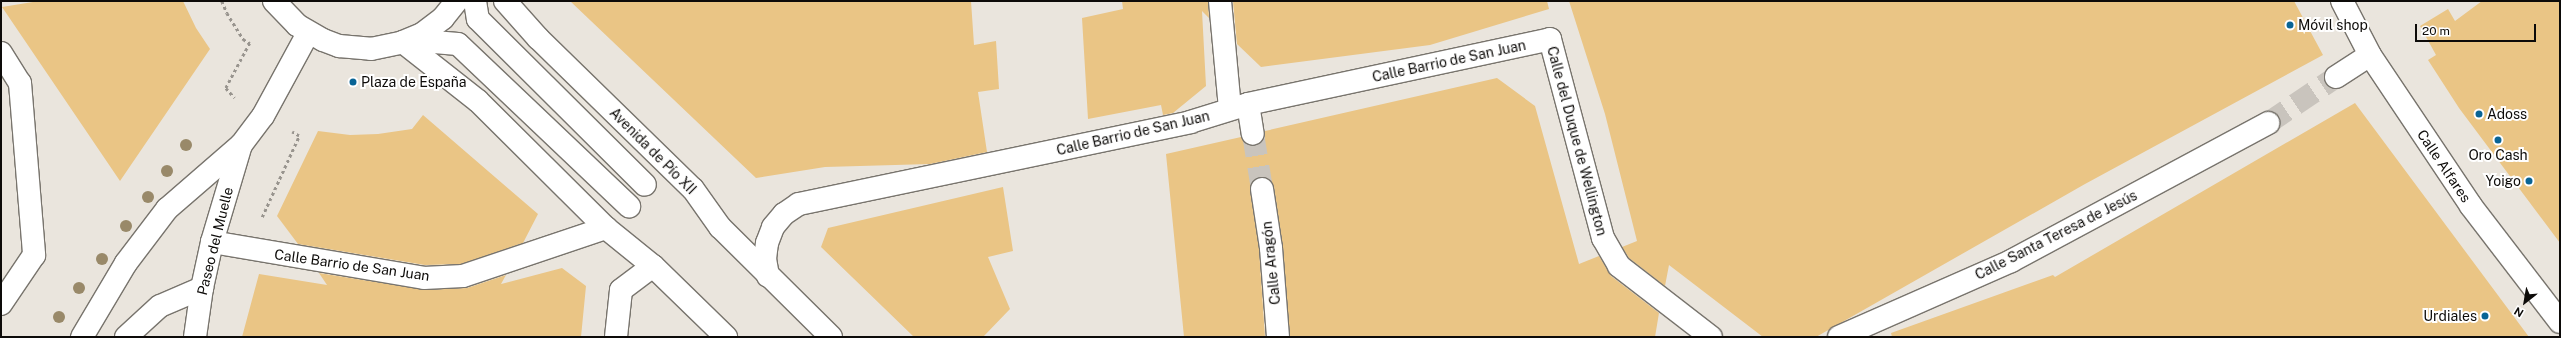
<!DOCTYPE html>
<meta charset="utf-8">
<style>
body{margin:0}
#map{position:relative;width:2561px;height:338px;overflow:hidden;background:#eae5dd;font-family:"Public Sans",sans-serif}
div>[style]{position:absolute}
.building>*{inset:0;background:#eac585}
.minor-tunnel>*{height:22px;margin-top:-11px;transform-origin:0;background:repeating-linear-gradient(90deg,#c9c4bd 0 22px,transparent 0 33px)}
.path>*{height:2.5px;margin-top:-1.25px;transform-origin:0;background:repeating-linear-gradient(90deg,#98948e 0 3px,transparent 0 6px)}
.roads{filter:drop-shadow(1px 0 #78746d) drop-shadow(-1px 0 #78746d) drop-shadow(0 1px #78746d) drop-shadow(0 -1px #78746d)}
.service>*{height:22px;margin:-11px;padding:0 11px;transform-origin:11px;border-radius:11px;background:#fff}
.pedestrian>*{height:22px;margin:-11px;padding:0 11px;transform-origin:11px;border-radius:11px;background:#fff}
.minor>*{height:22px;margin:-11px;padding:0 11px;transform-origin:11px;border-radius:11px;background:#fff}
.secondary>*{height:22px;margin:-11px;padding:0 11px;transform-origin:11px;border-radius:11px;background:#fff}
.trees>*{width:12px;height:12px;margin:-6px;border-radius:50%;background:#998969}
.dots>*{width:11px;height:11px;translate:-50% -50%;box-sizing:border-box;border:2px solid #fff;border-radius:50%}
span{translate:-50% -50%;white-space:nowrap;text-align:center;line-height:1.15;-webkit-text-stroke:4px #fff;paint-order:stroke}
.poi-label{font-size:14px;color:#0d0b09}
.left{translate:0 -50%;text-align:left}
.right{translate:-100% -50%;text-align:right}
.street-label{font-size:14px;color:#0d0b09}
.frame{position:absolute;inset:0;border:2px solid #0d0b09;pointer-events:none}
.north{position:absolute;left:2505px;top:282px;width:40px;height:40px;-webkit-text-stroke:3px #fff;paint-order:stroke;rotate:211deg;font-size:11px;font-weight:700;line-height:16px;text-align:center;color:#0d0b09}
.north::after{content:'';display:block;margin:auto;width:14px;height:18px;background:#0d0b09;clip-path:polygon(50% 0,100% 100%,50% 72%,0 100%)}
.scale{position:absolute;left:2415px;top:24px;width:121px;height:18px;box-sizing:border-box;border:2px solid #0d0b09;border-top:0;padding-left:5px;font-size:12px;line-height:14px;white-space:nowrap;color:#0d0b09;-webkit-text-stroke:3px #fff;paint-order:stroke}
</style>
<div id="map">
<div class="building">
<div style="clip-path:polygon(39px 1px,183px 1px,196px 28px,210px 49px,120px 181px,2px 7px)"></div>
<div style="clip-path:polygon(570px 1px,971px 1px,974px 45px,996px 41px,999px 89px,978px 92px,987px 152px,930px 164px,825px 167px,756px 178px)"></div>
<div style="clip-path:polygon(1122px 1px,1208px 1px,1209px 18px,1202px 11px,1206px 86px,1173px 113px,1163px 115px,1161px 105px,1088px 119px,1082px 18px,1123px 9px)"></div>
<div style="clip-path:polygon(1233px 1px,1547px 1px,1549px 9px,1430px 45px,1261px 67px,1237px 44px)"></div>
<div style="clip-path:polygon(1569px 1px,2294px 1px,2323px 55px,2085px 184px,1816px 337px,1763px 337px,1669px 265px,1665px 286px,1629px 258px,1622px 247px,1637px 241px,1605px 114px)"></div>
<div style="clip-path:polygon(2482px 1px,2560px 1px,2560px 243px,2459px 108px,2428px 60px,2436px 55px,2420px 26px,2448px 9px,2455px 21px)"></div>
<div style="clip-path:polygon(1497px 78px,1535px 106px,1579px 264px,1599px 256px,1611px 276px,1659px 313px,1655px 337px,1290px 337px,1283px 247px,1274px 187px,1271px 181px,1261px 177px,1254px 180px,1250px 191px,1259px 249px,1265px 337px,1184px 337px,1166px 154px,1241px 137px,1248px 146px,1255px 146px,1265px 139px,1265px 131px)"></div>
<div style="clip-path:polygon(2355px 103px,2529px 337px,1892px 337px,1891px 333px,2053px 275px,2055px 277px)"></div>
<div style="clip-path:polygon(423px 115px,538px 214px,523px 243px,461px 264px,425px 265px,298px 244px,277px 216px,318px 131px,350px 135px,378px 134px,412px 129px)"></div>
<div style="clip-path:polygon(1003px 187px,1013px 251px,988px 257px,1010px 309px,983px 337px,914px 337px,821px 247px,828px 228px)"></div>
<div style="clip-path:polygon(562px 268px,586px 286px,581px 337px,242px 337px,259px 274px,327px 285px,319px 273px,425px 290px,467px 288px,506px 275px,501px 284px)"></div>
</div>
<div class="minor-tunnel">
<div style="left:2268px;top:123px;width:82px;rotate:-34.1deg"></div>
<div style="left:1253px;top:134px;width:56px;rotate:80.7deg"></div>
</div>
<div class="path">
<div style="left:222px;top:1px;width:13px;rotate:67deg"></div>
<div style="left:227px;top:13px;width:31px;rotate:58deg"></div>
<div style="left:243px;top:39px;width:8px;rotate:30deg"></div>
<div style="left:250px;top:43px;width:51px;rotate:118.1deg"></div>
<div style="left:226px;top:88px;width:13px;rotate:48deg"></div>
<div style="left:262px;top:217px;width:89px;rotate:-65.4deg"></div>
<div style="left:299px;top:136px;width:8px;rotate:-150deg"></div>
</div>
<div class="roads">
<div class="service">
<div style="left:475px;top:1px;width:18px;rotate:81deg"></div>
<div style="left:478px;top:19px;width:235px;rotate:44.8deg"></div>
<div style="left:410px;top:40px;width:48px;rotate:4.8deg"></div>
<div style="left:458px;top:44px;width:236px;rotate:43.5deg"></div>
<div style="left:1px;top:53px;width:36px;rotate:58deg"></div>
<div style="left:20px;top:83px;width:173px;rotate:85.3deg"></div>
<div style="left:34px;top:255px;width:59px;rotate:124deg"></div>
</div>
<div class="pedestrian">
<div style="left:1220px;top:1px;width:108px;rotate:84.7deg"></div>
</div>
<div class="minor">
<div style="left:2342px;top:1px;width:61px;rotate:62.6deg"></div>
<div style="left:2370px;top:55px;width:182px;rotate:56.2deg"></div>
<div style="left:2471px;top:206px;width:146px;rotate:52.5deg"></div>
<div style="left:2336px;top:77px;width:40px;rotate:-32.9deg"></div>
<div style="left:1248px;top:104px;width:30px;rotate:81deg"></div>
<div style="left:1262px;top:189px;width:60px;rotate:81.3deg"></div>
<div style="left:1271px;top:248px;width:89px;rotate:85.5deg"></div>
<div style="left:212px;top:242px;width:215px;rotate:9.6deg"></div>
<div style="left:424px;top:278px;width:39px;rotate:-3deg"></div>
<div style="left:463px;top:276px;width:151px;rotate:-18.6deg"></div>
<div style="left:768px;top:276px;width:17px;rotate:-100deg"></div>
<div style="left:765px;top:259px;width:16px;rotate:-83deg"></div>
<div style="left:767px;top:243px;width:17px;rotate:-69deg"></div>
<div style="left:773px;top:227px;width:17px;rotate:-50deg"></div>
<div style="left:784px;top:214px;width:18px;rotate:-34deg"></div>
<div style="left:799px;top:204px;width:400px;rotate:-11.8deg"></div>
<div style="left:1190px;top:122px;width:61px;rotate:-17.2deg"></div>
<div style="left:1248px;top:104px;width:309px;rotate:-12.1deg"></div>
<div style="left:1550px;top:39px;width:206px;rotate:75.1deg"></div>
<div style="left:1603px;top:238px;width:32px;rotate:60deg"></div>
<div style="left:1619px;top:266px;width:116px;rotate:37.7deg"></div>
<div style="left:82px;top:337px;width:86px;rotate:-59.3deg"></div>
<div style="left:126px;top:263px;width:68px;rotate:-52.8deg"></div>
<div style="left:167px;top:209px;width:98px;rotate:-40.9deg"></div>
<div style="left:241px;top:145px;width:36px;rotate:-53deg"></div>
<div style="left:263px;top:116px;width:94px;rotate:-61.5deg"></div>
<div style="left:126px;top:337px;width:46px;rotate:-42.4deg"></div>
<div style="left:160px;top:306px;width:46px;rotate:-23.2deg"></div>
<div style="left:195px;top:337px;width:49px;rotate:-81.9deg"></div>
<div style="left:202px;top:288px;width:47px;rotate:-77.7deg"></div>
<div style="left:212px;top:242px;width:101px;rotate:-73.4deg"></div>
<div style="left:616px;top:337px;width:47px;rotate:-83.9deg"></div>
<div style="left:621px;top:290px;width:40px;rotate:-37deg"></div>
<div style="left:1839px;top:337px;width:188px;rotate:-23.8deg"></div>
<div style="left:2011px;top:261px;width:292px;rotate:-28.2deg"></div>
</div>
<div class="secondary">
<div style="left:274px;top:1px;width:33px;rotate:46deg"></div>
<div style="left:297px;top:25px;width:30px;rotate:30deg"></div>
<div style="left:323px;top:40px;width:17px;rotate:21deg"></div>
<div style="left:339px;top:46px;width:32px;rotate:5deg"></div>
<div style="left:371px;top:49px;width:33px;rotate:-12deg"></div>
<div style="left:403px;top:42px;width:21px;rotate:-23deg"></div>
<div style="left:422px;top:34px;width:26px;rotate:-37deg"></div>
<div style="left:443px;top:18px;width:22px;rotate:-51deg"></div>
<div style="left:505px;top:1px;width:50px;rotate:48.3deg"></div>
<div style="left:538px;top:38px;width:216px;rotate:44.3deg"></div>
<div style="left:693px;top:189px;width:47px;rotate:54.6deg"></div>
<div style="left:720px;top:227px;width:156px;rotate:44.7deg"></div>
<div style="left:403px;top:42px;width:95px;rotate:38.2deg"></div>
<div style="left:478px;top:101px;width:180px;rotate:44.8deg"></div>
<div style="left:606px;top:228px;width:60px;rotate:39deg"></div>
<div style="left:653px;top:266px;width:102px;rotate:44.2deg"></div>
</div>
</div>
<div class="trees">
<div style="left:186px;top:145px"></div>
<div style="left:167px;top:171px"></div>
<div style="left:148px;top:197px"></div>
<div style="left:126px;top:226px"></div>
<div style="left:102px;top:259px"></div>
<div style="left:79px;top:288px"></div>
<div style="left:59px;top:317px"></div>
</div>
<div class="dots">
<div style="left:2290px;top:25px;background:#096495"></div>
<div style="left:353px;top:82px;background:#096495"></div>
<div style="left:2479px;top:114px;background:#096495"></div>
<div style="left:2498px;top:140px;background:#096495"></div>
<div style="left:2529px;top:181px;background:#096495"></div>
<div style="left:2485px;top:316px;background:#096495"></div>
</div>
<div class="poi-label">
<span class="left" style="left:2298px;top:25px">Móvil shop</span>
<span class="left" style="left:361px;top:82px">Plaza de España</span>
<span class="left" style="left:2487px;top:114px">Adoss</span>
<span style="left:2498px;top:155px">Oro Cash</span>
<span class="right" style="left:2521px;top:181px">Yoigo</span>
<span class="right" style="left:2477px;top:316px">Urdiales</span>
</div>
<div class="street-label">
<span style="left:1449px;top:61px;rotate:-12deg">Calle Barrio de San Juan</span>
<span style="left:1133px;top:133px;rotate:-13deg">Calle Barrio de San Juan</span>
<span style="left:1577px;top:141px;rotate:75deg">Calle del Duque de Wellington</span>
<span style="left:653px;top:151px;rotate:45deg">Avenida de Pío XII</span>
<span style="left:2444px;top:166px;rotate:56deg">Calle Alfares</span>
<span style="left:2056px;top:235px;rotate:-27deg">Calle Santa Teresa de Jesús</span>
<span style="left:215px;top:241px;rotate:-76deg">Paseo del Muelle</span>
<span style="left:1271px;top:263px;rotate:-96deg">Calle Aragón</span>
<span style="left:352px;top:265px;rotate:8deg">Calle Barrio de San Juan</span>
</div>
<div class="frame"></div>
<div class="north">N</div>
<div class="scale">20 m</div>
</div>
